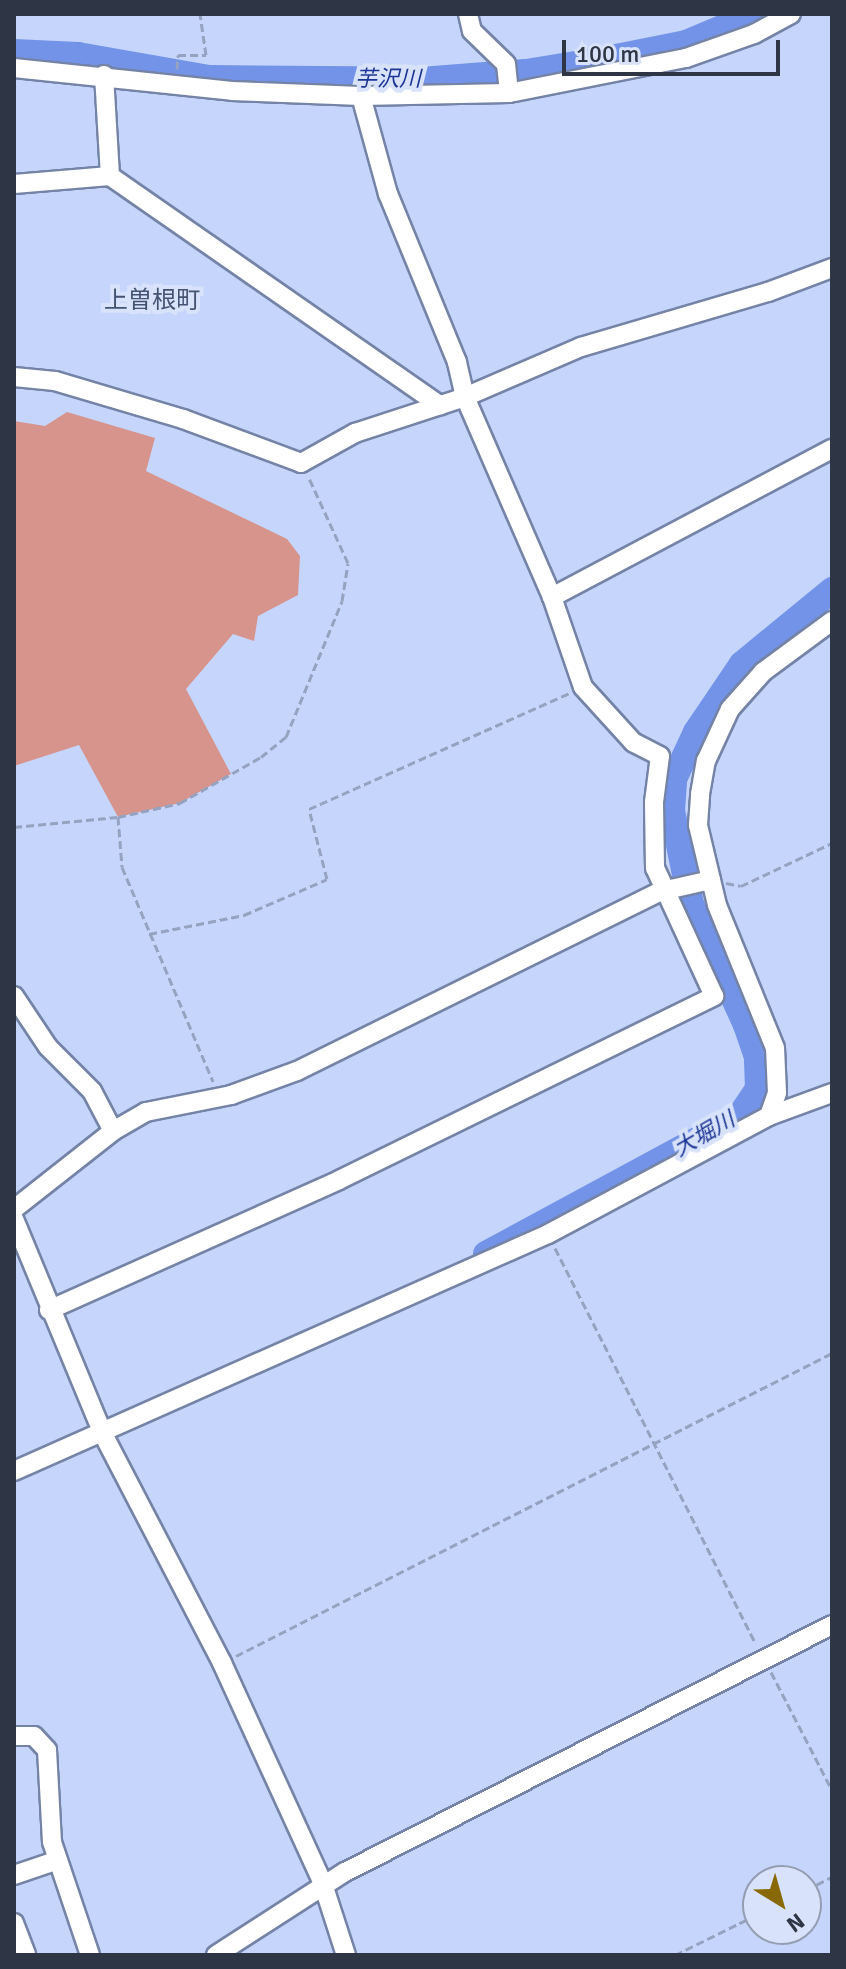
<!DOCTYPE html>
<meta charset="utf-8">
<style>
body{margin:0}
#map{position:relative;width:846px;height:1969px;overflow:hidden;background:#c5d5fb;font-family:Signika,"Noto Sans JP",sans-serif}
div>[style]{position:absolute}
.green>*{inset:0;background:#d7948c}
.river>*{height:26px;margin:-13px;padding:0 13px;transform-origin:13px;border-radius:13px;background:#7293e7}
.path>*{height:3px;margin-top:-1.5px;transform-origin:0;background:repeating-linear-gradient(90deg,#95a2c0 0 8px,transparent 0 12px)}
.roads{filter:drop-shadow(2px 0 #7483a6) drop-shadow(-2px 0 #7483a6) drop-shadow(0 2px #7483a6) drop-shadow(0 -2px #7483a6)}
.minor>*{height:18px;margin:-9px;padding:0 9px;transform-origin:9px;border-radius:9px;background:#fff}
span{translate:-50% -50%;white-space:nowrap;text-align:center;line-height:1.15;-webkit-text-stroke:8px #d8e2fa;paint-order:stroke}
.water-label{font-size:22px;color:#1c3695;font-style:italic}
.quarter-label{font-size:24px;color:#455373}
.frame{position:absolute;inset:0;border:16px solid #2e3544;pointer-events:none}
.north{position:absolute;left:742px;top:1865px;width:80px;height:80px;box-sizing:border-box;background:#d8e2fa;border:2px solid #949db1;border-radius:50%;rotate:143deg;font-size:22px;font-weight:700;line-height:32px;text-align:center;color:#2e3544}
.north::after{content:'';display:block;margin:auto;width:28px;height:36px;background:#896806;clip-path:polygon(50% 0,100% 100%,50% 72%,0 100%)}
.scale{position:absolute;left:562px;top:40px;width:218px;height:36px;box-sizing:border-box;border:4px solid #2e3544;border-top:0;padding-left:10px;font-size:24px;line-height:28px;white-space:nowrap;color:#2e3544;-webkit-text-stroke:6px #d8e2fa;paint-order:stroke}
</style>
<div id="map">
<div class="green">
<div style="clip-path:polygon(67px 412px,155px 438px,146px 471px,287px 539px,300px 556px,298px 595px,258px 616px,254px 641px,233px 634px,186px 689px,231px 774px,180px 803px,118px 817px,79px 745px,14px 766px,14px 421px,45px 426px)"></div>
</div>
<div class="river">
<div style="left:14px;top:52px;width:64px;rotate:2.7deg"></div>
<div style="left:78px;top:55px;width:133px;rotate:10deg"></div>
<div style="left:209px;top:78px;width:212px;rotate:0.5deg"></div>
<div style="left:421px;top:80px;width:105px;rotate:-4.4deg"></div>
<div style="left:526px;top:72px;width:81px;rotate:-9.2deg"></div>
<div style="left:606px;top:59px;width:82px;rotate:-11.3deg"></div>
<div style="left:686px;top:43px;width:75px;rotate:-22.8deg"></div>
<div style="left:486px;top:1254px;width:288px;rotate:-28.4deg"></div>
<div style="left:739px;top:1117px;width:34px;rotate:-56deg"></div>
<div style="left:758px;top:1089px;width:32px;rotate:-92deg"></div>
<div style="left:757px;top:1057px;width:34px;rotate:-109deg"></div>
<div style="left:746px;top:1025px;width:133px;rotate:-114.4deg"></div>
<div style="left:691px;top:904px;width:95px;rotate:-101.5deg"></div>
<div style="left:672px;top:811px;width:32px;rotate:-86deg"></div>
<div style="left:674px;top:779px;width:52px;rotate:-64.9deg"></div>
<div style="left:696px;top:732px;width:82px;rotate:-55.9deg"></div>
<div style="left:742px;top:664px;width:117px;rotate:-39.4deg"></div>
</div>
<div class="path">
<div style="left:177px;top:69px;width:14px;rotate:-86deg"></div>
<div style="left:178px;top:55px;width:28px"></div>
<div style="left:206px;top:55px;width:41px;rotate:-98.3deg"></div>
<div style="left:118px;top:817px;width:64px;rotate:-12.7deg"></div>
<div style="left:180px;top:803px;width:93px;rotate:-29.6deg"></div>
<div style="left:261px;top:757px;width:32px;rotate:-39deg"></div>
<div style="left:286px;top:737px;width:147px;rotate:-67.6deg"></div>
<div style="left:342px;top:601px;width:38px;rotate:-81deg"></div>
<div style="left:348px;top:563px;width:94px;rotate:-114.6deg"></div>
<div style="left:14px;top:827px;width:104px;rotate:-5.5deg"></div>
<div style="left:118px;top:817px;width:50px;rotate:85.4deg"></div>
<div style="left:122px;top:867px;width:233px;rotate:67deg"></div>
<div style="left:726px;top:883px;width:15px;rotate:11deg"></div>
<div style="left:741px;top:886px;width:101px;rotate:-25.3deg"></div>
<div style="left:149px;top:934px;width:97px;rotate:-11.3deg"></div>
<div style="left:244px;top:915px;width:90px;rotate:-23.4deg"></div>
<div style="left:327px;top:879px;width:72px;rotate:-104.4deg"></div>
<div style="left:309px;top:809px;width:285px;rotate:-24deg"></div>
<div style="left:555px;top:1248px;width:444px;rotate:63.1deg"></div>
<div style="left:236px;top:1656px;width:669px;rotate:-26.95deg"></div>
<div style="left:771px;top:1672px;width:133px;rotate:62.7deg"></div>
<div style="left:806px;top:1890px;width:29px;rotate:-27deg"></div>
<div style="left:675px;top:1955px;width:93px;rotate:-26.3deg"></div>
</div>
<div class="roads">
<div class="minor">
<div style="left:468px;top:14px;width:17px;rotate:77deg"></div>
<div style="left:472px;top:31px;width:47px;rotate:44.1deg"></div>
<div style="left:506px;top:64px;width:29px;rotate:84deg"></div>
<div style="left:14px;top:68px;width:219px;rotate:6deg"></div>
<div style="left:232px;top:91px;width:129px;rotate:2.2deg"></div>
<div style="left:361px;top:96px;width:148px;rotate:-1.2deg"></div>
<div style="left:509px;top:93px;width:180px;rotate:-11.2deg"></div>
<div style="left:686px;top:58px;width:72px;rotate:-19.4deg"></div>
<div style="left:754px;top:34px;width:42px;rotate:-28.4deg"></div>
<div style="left:104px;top:75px;width:101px;rotate:86.6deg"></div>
<div style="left:14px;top:184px;width:96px;rotate:-4.8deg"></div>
<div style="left:110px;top:176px;width:402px;rotate:34.8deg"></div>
<div style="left:14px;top:377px;width:41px;rotate:5.6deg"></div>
<div style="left:55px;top:381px;width:134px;rotate:16.5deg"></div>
<div style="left:183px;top:419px;width:126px;rotate:20.4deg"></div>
<div style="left:301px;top:463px;width:62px;rotate:-29.1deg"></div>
<div style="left:355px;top:433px;width:116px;rotate:-18.1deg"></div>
<div style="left:465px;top:397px;width:126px;rotate:-23.3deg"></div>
<div style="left:581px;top:347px;width:195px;rotate:-16.4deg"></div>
<div style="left:768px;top:292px;width:68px;rotate:-20.6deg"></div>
<div style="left:552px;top:597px;width:317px;rotate:-27.9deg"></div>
<div style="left:14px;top:996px;width:61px;rotate:56.3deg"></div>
<div style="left:48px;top:1047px;width:62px;rotate:45deg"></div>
<div style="left:92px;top:1091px;width:45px;rotate:62.3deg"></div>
<div style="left:769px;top:1116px;width:24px;rotate:-71deg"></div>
<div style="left:777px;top:1093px;width:45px;rotate:-92.5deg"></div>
<div style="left:775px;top:1048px;width:154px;rotate:-112.1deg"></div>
<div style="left:717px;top:905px;width:82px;rotate:-103.4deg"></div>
<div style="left:698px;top:825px;width:31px;rotate:-86deg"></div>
<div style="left:700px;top:794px;width:34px;rotate:-80deg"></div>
<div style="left:706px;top:761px;width:57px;rotate:-65.2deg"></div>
<div style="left:730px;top:709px;width:50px;rotate:-48.3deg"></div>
<div style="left:763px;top:672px;width:86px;rotate:-36.5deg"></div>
<div style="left:14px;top:1209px;width:126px;rotate:-38.2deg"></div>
<div style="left:113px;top:1131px;width:38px;rotate:-30deg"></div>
<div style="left:146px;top:1112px;width:87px;rotate:-11.3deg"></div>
<div style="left:231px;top:1095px;width:70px;rotate:-20deg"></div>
<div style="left:297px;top:1071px;width:407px;rotate:-26.3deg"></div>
<div style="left:662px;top:891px;width:50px;rotate:-12.7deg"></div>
<div style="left:14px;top:1219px;width:235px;rotate:67.5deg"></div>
<div style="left:104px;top:1436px;width:256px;rotate:62.5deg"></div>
<div style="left:222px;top:1663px;width:243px;rotate:65.4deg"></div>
<div style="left:323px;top:1884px;width:75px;rotate:72.1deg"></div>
<div style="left:49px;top:1310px;width:318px;rotate:-24.1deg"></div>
<div style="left:339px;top:1180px;width:418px;rotate:-26.1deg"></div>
<div style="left:714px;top:996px;width:141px;rotate:-114.7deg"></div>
<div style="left:655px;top:868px;width:66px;rotate:-90.9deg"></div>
<div style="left:654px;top:802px;width:46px;rotate:-82.6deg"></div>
<div style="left:660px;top:756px;width:30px;rotate:-153deg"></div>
<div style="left:633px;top:742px;width:74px;rotate:-132.3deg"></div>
<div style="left:583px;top:687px;width:95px;rotate:-109deg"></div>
<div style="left:552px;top:597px;width:218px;rotate:-113.5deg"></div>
<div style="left:465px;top:397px;width:36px;rotate:-103deg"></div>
<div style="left:457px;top:362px;width:182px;rotate:-112.3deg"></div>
<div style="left:388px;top:194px;width:102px;rotate:-105.4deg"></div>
<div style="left:14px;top:1471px;width:584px;rotate:-23.93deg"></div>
<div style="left:548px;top:1234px;width:251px;rotate:-28.1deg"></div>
<div style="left:769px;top:1116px;width:67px;rotate:-20.1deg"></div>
<div style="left:14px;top:1736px;width:20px"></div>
<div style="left:34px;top:1736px;width:19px;rotate:47deg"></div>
<div style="left:47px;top:1750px;width:92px;rotate:86.9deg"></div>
<div style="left:52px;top:1842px;width:119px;rotate:71.4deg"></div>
<div style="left:14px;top:1875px;width:46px;rotate:-18.8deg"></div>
<div style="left:14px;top:1923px;width:34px;rotate:69deg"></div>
<div style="left:216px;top:1955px;width:153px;rotate:-32.8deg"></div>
<div style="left:345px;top:1872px;width:546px;rotate:-26.89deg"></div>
</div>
</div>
<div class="water-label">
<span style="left:388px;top:79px">芋沢川</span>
<span style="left:704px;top:1134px;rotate:-30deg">大堀川</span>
</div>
<div class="quarter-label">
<span style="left:152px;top:301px">上曽根町</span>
</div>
<div class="frame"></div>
<div class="north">N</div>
<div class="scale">100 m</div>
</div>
